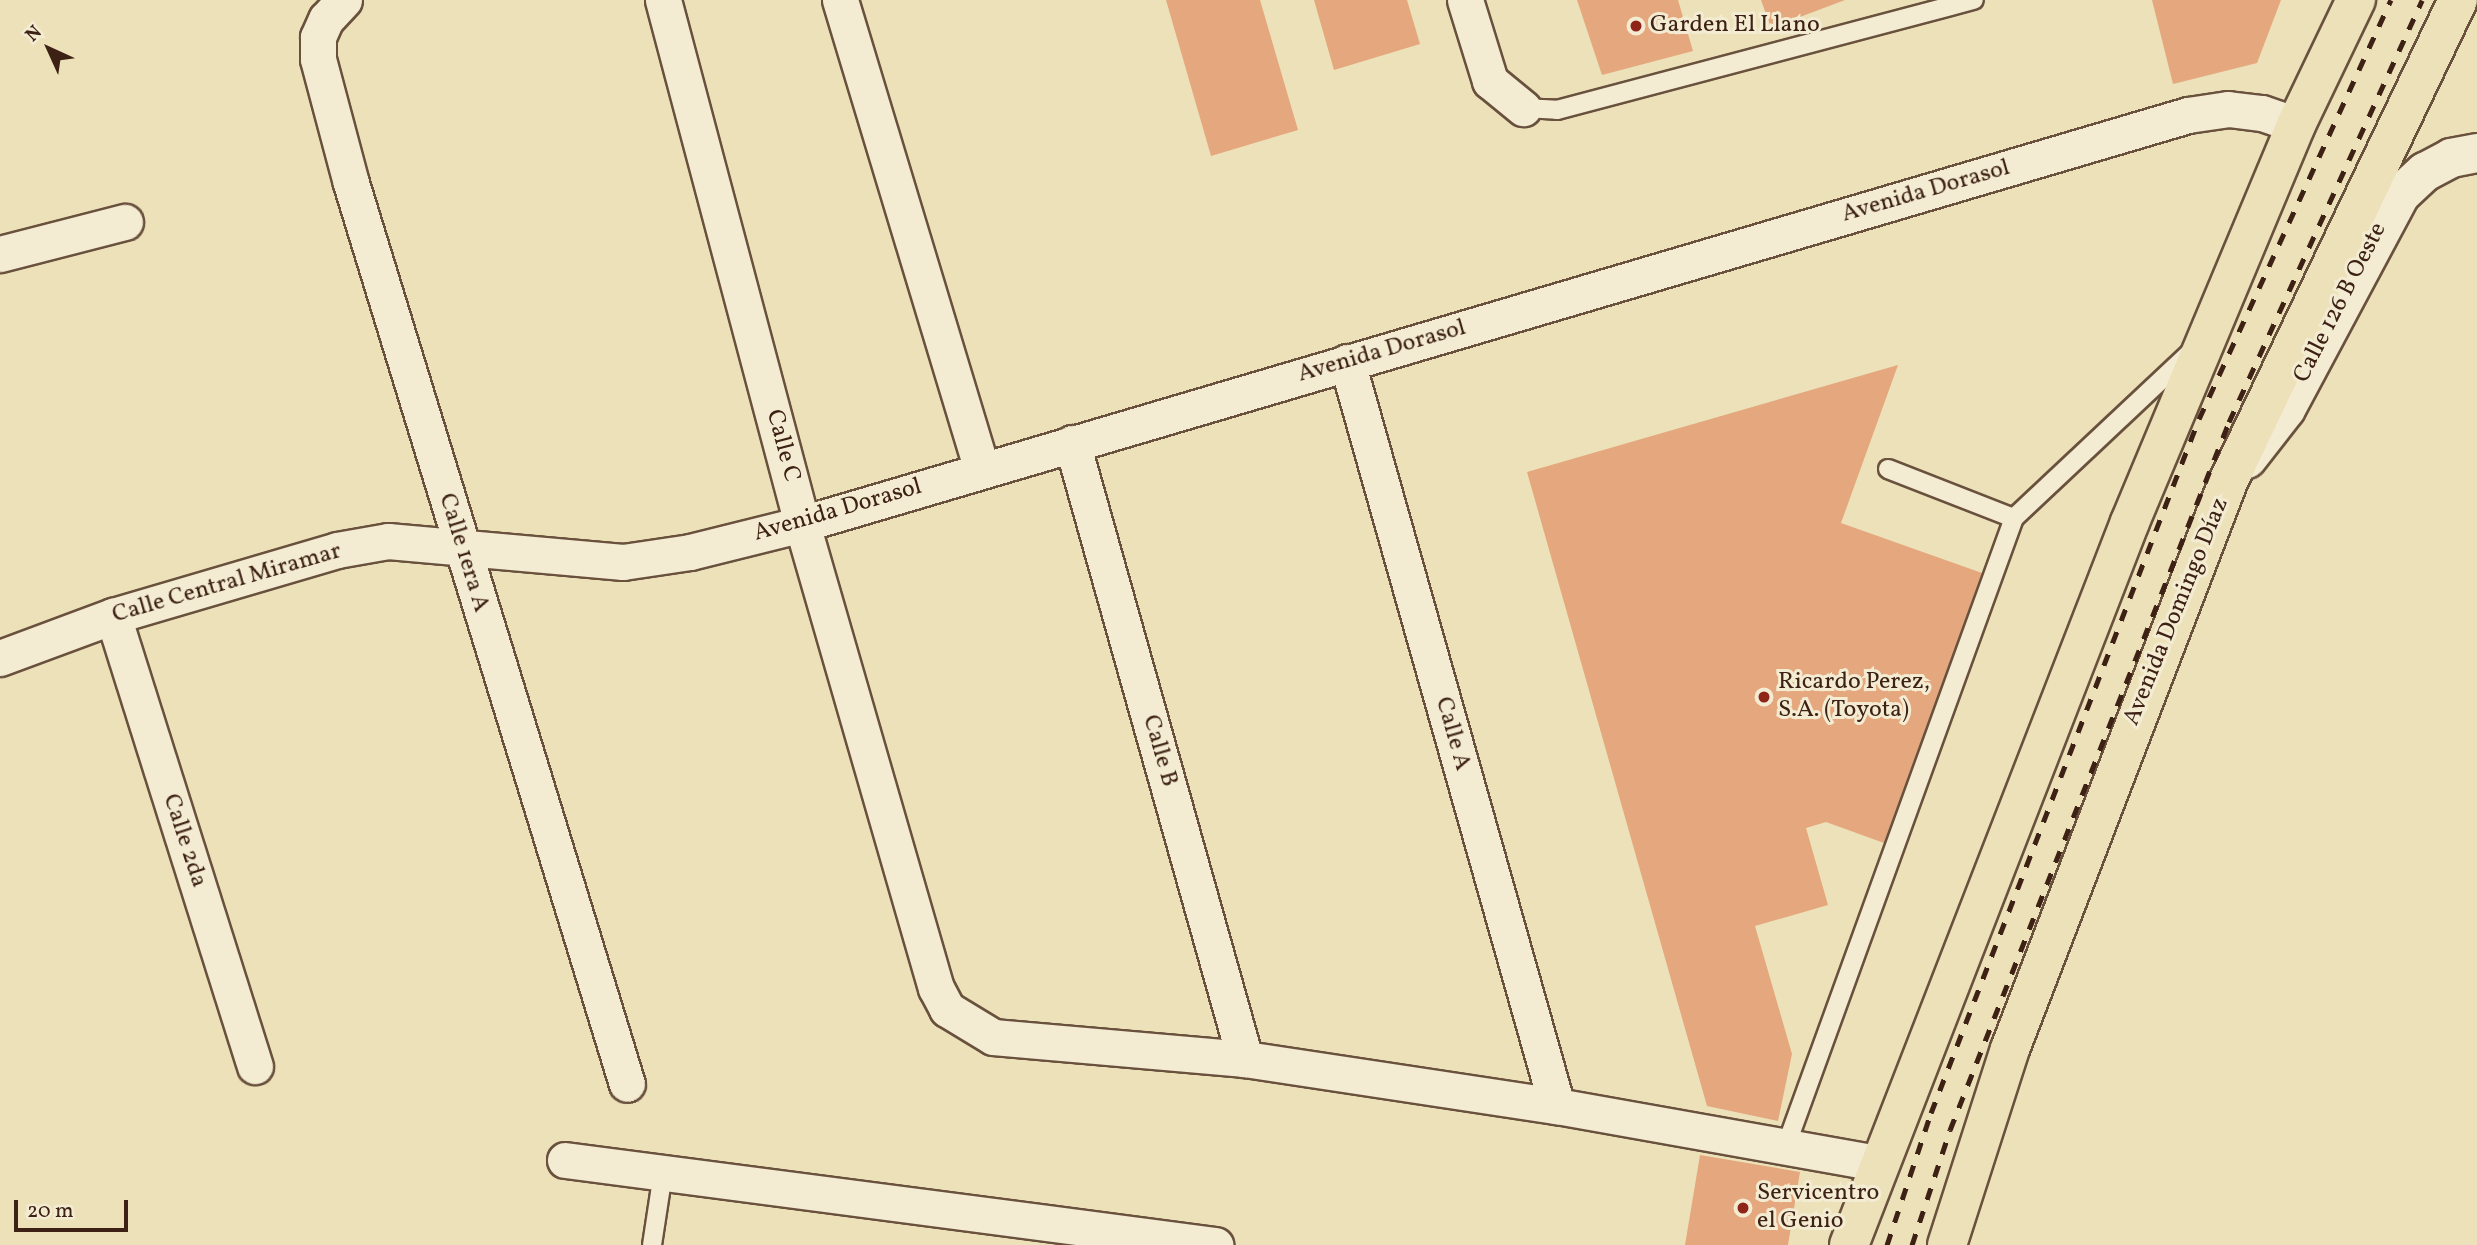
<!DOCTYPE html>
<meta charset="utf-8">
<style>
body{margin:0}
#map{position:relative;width:2477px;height:1245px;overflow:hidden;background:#ece1b9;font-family:Vollkorn,serif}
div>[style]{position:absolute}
.building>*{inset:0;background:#e5a77d}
.roads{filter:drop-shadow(2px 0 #69513d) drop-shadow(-2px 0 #69513d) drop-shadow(0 2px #69513d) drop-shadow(0 -2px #69513d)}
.service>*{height:18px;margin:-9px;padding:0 9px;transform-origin:9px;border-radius:9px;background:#f3ecd2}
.minor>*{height:35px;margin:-17.5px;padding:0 17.5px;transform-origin:17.5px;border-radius:17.5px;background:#f3ecd2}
.tertiary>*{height:38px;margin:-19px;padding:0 19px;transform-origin:19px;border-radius:19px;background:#f3ecd2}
.primary>*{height:38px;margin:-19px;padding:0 19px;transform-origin:19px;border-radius:19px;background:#ece1b9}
.rail>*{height:5px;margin-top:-2.5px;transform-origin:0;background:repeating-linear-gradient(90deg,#3d2114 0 12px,transparent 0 24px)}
.dots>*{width:19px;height:19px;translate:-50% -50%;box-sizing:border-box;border:4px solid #f3ecd2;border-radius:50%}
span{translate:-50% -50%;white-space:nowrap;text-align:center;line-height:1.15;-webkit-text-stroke:6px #f3ecd2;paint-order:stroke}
.poi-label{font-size:24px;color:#3d2114}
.left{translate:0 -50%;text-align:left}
.street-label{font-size:24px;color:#3d2114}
.north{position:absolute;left:14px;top:14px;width:70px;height:70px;-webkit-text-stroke:5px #f3ecd2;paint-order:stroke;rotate:315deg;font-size:19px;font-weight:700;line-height:28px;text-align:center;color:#3d2114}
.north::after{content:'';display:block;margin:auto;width:24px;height:32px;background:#3d2114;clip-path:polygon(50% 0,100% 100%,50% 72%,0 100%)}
.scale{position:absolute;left:14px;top:1200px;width:114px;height:32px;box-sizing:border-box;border:4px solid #3d2114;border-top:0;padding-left:9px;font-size:21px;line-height:24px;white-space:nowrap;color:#3d2114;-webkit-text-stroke:5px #f3ecd2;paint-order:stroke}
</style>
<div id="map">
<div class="building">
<div style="clip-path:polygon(1166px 0,1260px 0,1298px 130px,1211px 156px)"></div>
<div style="clip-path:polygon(1314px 0,1407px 0,1420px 44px,1334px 70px)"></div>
<div style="clip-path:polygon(1577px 0,1678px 0,1693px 51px,1602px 75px)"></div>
<div style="clip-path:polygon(1761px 0,1845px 0,1771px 28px)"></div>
<div style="clip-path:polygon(2152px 0,2281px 0,2257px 63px,2173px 84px)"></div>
<div style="clip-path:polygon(1898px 365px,1841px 523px,1982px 573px,1884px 843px,1826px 822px,1806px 828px,1828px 905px,1755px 926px,1792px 1054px,1778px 1121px,1707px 1106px,1527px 472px)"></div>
<div style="clip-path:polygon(1700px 1155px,1800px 1172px,1788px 1245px,1685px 1245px)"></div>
</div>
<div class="roads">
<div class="service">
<div style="left:1523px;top:108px;width:34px;rotate:3deg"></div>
<div style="left:1557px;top:110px;width:431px;rotate:-14.8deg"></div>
<div style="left:1888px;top:469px;width:135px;rotate:21.3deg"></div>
<div style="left:1786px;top:1146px;width:668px;rotate:-70.05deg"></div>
<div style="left:2014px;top:518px;width:243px;rotate:-43.2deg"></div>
<div style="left:652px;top:1245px;width:73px;rotate:-81.3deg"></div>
</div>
<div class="minor">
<div style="left:344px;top:0;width:26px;rotate:133deg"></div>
<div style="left:326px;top:19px;width:20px;rotate:114deg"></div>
<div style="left:318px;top:37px;width:22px;rotate:90deg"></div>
<div style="left:318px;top:59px;width:128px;rotate:75.1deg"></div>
<div style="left:351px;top:183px;width:942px;rotate:72.97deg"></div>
<div style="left:663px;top:0;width:542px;rotate:75.14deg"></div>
<div style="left:802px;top:524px;width:483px;rotate:73.9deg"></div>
<div style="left:936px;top:988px;width:24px;rotate:62deg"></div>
<div style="left:947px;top:1009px;width:54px;rotate:31.3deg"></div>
<div style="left:993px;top:1037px;width:253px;rotate:5deg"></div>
<div style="left:1245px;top:1059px;width:316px;rotate:8.6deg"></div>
<div style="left:1557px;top:1106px;width:326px;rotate:10.1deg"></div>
<div style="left:840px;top:0;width:491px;rotate:73.2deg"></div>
<div style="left:1465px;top:0;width:85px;rotate:72.8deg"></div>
<div style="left:1490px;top:81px;width:43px;rotate:39.3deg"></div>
<div style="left:0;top:254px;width:129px;rotate:-14.4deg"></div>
<div style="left:1347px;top:362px;width:773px;rotate:74.24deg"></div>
<div style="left:1072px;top:443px;width:640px;rotate:74.31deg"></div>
<div style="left:113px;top:616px;width:472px;rotate:72.5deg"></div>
<div style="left:0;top:658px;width:121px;rotate:-20.4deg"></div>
<div style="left:113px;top:616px;width:234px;rotate:-16.4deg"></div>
<div style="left:337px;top:550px;width:52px;rotate:-10deg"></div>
<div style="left:388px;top:541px;width:236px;rotate:5.1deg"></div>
<div style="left:623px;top:562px;width:68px;rotate:-8.5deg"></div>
<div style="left:690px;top:552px;width:115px;rotate:-14deg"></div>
<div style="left:802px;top:524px;width:1445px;rotate:-16.44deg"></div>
<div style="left:2188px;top:115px;width:40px;rotate:-8.5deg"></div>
<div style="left:2228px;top:109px;width:34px;rotate:7deg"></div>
<div style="left:2262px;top:113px;width:36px;rotate:19deg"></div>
<div style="left:565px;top:1160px;width:656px;rotate:7.45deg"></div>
</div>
<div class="tertiary">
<div style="left:2247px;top:459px;width:63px;rotate:-52deg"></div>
<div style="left:2286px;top:409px;width:244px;rotate:-61.9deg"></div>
<div style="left:2401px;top:194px;width:33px;rotate:-43deg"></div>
<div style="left:2425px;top:172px;width:30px;rotate:-28deg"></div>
<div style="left:2451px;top:158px;width:26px;rotate:-11deg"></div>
</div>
<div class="primary">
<div style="left:1849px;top:1245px;width:776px;rotate:-68.76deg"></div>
<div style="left:2130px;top:522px;width:430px;rotate:-67.3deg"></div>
<div style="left:2296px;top:125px;width:139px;rotate:-64.4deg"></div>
<div style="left:1947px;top:1245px;width:206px;rotate:-72.2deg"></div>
<div style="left:2010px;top:1049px;width:607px;rotate:-68.97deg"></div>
<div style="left:2228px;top:482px;width:534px;rotate:-64.49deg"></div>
</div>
</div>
<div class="rail">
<div style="left:1887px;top:1245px;width:139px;rotate:-71.6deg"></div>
<div style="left:1931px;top:1113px;width:744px;rotate:-68.89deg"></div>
<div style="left:2199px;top:419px;width:461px;rotate:-65.4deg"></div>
<div style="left:1912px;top:1245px;width:121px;rotate:-71.7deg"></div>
<div style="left:1950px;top:1130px;width:761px;rotate:-68.49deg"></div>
<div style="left:2229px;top:422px;width:464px;rotate:-65.4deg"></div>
</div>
<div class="dots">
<div style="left:1636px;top:26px;background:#8f2418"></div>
<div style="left:1764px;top:697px;background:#8f2418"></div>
<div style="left:1743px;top:1208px;background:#8f2418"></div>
</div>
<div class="poi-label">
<span class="left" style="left:1650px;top:26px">Garden El Llano</span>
<span class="left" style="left:1778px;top:697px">Ricardo Perez,<br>S.A. (Toyota)</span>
<span class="left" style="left:1757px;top:1208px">Servicentro<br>el Genio</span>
</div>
<div class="street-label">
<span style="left:1926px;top:192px;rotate:-16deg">Avenida Dorasol</span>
<span style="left:2341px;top:303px;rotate:-63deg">Calle 126 B Oeste</span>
<span style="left:1382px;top:352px;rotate:-16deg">Avenida Dorasol</span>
<span style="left:782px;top:446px;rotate:75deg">Calle C</span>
<span style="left:838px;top:511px;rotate:-16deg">Avenida Dorasol</span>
<span style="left:463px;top:553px;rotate:73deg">Calle 1era A</span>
<span style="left:227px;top:584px;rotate:-16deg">Calle Central Miramar</span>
<span style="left:2177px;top:612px;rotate:-68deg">Avenida Domingo Díaz</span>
<span style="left:1452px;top:734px;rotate:74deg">Calle A</span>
<span style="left:1159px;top:751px;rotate:74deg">Calle B</span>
<span style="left:184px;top:841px;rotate:72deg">Calle 2da</span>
</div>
<div class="north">N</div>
<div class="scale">20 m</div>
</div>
